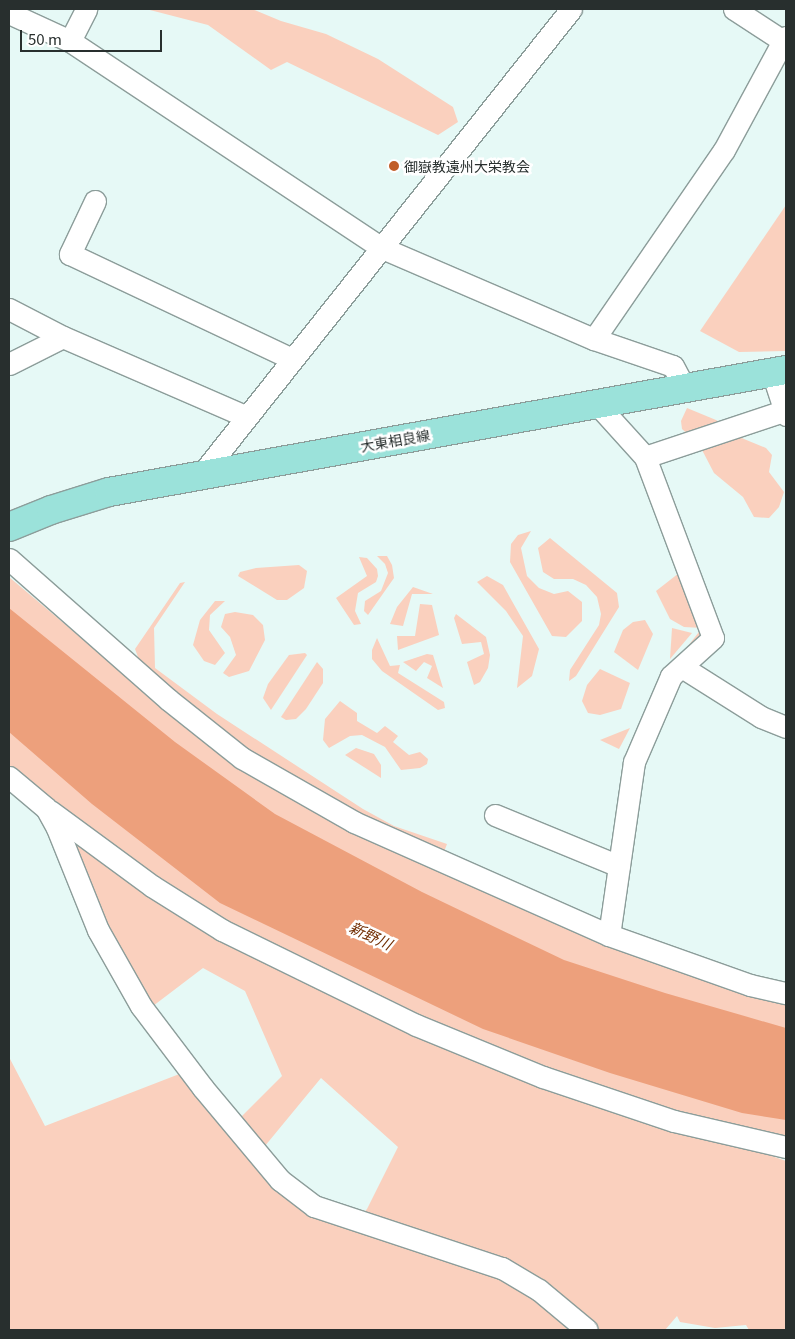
<!DOCTYPE html>
<meta charset="utf-8">
<style>
body{margin:0}
#map{position:relative;width:795px;height:1339px;overflow:hidden;background:#e6f9f6;font-family:Georgia,"Noto Sans JP",serif}
div>[style]{position:absolute}
.green>*{inset:0;background:#fad0be}
.water>*{inset:0;background:#eda07c}
.roads{filter:drop-shadow(1px 0 #8c9d9a) drop-shadow(-1px 0 #8c9d9a) drop-shadow(0 1px #8c9d9a) drop-shadow(0 -1px #8c9d9a)}
.minor>*{height:21px;margin:-10.5px;padding:0 10.5px;transform-origin:10.5px;border-radius:10.5px;background:#fff}
.major>*{height:28px;margin:-14px;padding:0 14px;transform-origin:14px;border-radius:14px;background:#9be2da}
.dots>*{width:14px;height:14px;translate:-50% -50%;box-sizing:border-box;border:2px solid #fff;border-radius:50%}
span{translate:-50% -50%;white-space:nowrap;text-align:center;line-height:1.15;-webkit-text-stroke:5px #fff;paint-order:stroke}
.poi-label{font-size:14px;color:#282f2e}
.left{translate:0 -50%;text-align:left}
.street-label{font-size:14px;color:#282f2e}
.water-label{font-size:15px;color:#712d02;font-style:italic}
.frame{position:absolute;inset:0;border:10px solid #282f2e;pointer-events:none}
.scale{position:absolute;left:20px;top:30px;width:142px;height:22px;box-sizing:border-box;border:2px solid #282f2e;border-top:0;padding-left:6px;font-size:15px;line-height:18px;white-space:nowrap;color:#282f2e;-webkit-text-stroke:4px #fff;paint-order:stroke}
</style>
<div id="map">
<div class="green">
<div style="clip-path:polygon(146px 9px,252px 9px,281px 21px,326px 34px,378px 59px,453px 107px,458px 122px,438px 135px,287px 62px,271px 70px,208px 25px)"></div>
<div style="clip-path:polygon(786px 205px,786px 351px,739px 352px,700px 331px)"></div>
<div style="clip-path:polygon(687px 408px,716px 420px,724px 425px,693px 439px,682px 429px,681px 421px)"></div>
<div style="clip-path:polygon(727px 432px,766px 448px,772px 455px,769px 472px,784px 492px,779px 507px,769px 518px,754px 517px,743px 497px,714px 473px,701px 448px)"></div>
<div style="clip-path:polygon(531px 531px,521px 548px,527px 576px,539px 588px,554px 594px,568px 591px,582px 602px,582px 621px,566px 637px,552px 636px,510px 562px,511px 544px,518px 535px)"></div>
<div style="clip-path:polygon(550px 538px,617px 593px,619px 607px,576px 676px,569px 681px,570px 670px,599px 625px,601px 614px,597px 597px,586px 585px,573px 579px,554px 579px,543px 572px,538px 548px)"></div>
<div style="clip-path:polygon(377px 556px,387px 556px,392px 565px,394px 578px,368px 615px,364px 611px,365px 601px,381px 591px,388px 573px,385px 564px)"></div>
<div style="clip-path:polygon(359px 557px,367px 558px,377px 569px,378px 576px,376px 582px,358px 593px,355px 611px,361px 624px,354px 625px,336px 598px,367px 576px)"></div>
<div style="clip-path:polygon(299px 565px,307px 571px,304px 588px,287px 600px,277px 600px,238px 576px,240px 572px,256px 568px)"></div>
<div style="clip-path:polygon(679px 573px,709px 642px,670px 669px,702px 628px,684px 627px,670px 619px,656px 591px)"></div>
<div style="clip-path:polygon(487px 576px,503px 585px,539px 649px,532px 676px,517px 688px,523px 636px,506px 611px,477px 582px)"></div>
<div style="clip-path:polygon(evenodd,9px 577px,207px 744px,258px 778px,434px 859px,786px 993px,786px 1143px,600px 1096px,786px 1161px,786px 1330px,749px 1330px,746px 1325px,715px 1328px,680px 1322px,677px 1316px,665px 1330px,9px 1330px,9px 1057px,45px 1126px,182px 1073px,236px 1122px,282px 1076px,245px 991px,203px 968px,153px 1006px,106px 937px,69px 832px,368px 1001px,153px 877px,9px 772px,9px 577px,321px 1078px,398px 1147px,367px 1209px,357px 1220px,314px 1207px,260px 1152px,321px 1078px)"></div>
<div style="clip-path:polygon(185px 582px,154px 628px,155px 668px,217px 714px,363px 809px,394px 826px,447px 844px,442px 857px,247px 752px,145px 676px,135px 649px,180px 583px)"></div>
<div style="clip-path:polygon(413px 587px,433px 594px,412px 594px,403px 626px,390px 624px,397px 607px)"></div>
<div style="clip-path:polygon(215px 601px,225px 601px,210px 615px,209px 630px,225px 653px,215px 665px,204px 661px,193px 645px,200px 620px)"></div>
<div style="clip-path:polygon(420px 604px,432px 605px,439px 635px,398px 650px,397px 636px,415px 636px)"></div>
<div style="clip-path:polygon(235px 612px,253px 615px,263px 625px,265px 640px,249px 671px,229px 677px,223px 673px,236px 655px,230px 637px,221px 627px,225px 614px)"></div>
<div style="clip-path:polygon(456px 614px,486px 637px,490px 655px,488px 668px,480px 682px,474px 685px,467px 662px,484px 654px,481px 642px,462px 644px,454px 618px)"></div>
<div style="clip-path:polygon(645px 620px,653px 634px,638px 670px,614px 652px,623px 630px,633px 622px)"></div>
<div style="clip-path:polygon(672px 628px,692px 633px,670px 659px)"></div>
<div style="clip-path:polygon(377px 638px,390px 666px,400px 665px,398px 673px,444px 702px,445px 708px,438px 710px,382px 671px,372px 659px,372px 650px)"></div>
<div style="clip-path:polygon(305px 653px,307px 655px,271px 710px,263px 698px,268px 684px,289px 655px)"></div>
<div style="clip-path:polygon(427px 654px,433px 655px,443px 688px,427px 678px,432px 666px,424px 662px,416px 671px,403px 662px)"></div>
<div style="clip-path:polygon(317px 662px,323px 669px,323px 683px,306px 709px,296px 719px,286px 720px,281px 717px)"></div>
<div style="clip-path:polygon(600px 669px,630px 683px,621px 709px,600px 715px,588px 713px,582px 701px,587px 685px)"></div>
<div style="clip-path:polygon(340px 701px,357px 713px,357px 721px,377px 733px,385px 726px,398px 736px,393px 742px,409px 755px,420px 752px,428px 759px,427px 764px,420px 768px,401px 770px,385px 747px,362px 735px,350px 736px,329px 748px,323px 740px,325px 719px)"></div>
<div style="clip-path:polygon(630px 728px,619px 749px,600px 740px)"></div>
<div style="clip-path:polygon(356px 748px,374px 754px,381px 765px,381px 778px,345px 755px)"></div>
</div>
<div class="water">
<div style="clip-path:polygon(9px 608px,175px 742px,275px 814px,422px 892px,564px 960px,665px 993px,786px 1028px,786px 1120px,742px 1113px,610px 1073px,483px 1029px,220px 903px,92px 804px,9px 732px)"></div>
</div>
<div class="roads">
<div class="minor">
<div style="left:734px;top:9px;width:59px;rotate:33.1deg"></div>
<div style="left:783px;top:41px;width:5px;rotate:-53deg"></div>
<div style="left:9px;top:13px;width:67px;rotate:24.7deg"></div>
<div style="left:70px;top:41px;width:372px;rotate:33.6deg"></div>
<div style="left:380px;top:247px;width:233px;rotate:23.3deg"></div>
<div style="left:594px;top:339px;width:83px;rotate:18.9deg"></div>
<div style="left:673px;top:366px;width:26px;rotate:62deg"></div>
<div style="left:70px;top:41px;width:36px;rotate:-63deg"></div>
<div style="left:95px;top:201px;width:59px;rotate:115.3deg"></div>
<div style="left:70px;top:254px;width:246px;rotate:25.3deg"></div>
<div style="left:9px;top:309px;width:61px;rotate:27.4deg"></div>
<div style="left:63px;top:337px;width:198px;rotate:23.5deg"></div>
<div style="left:594px;top:339px;width:229px;rotate:-55.5deg"></div>
<div style="left:724px;top:150px;width:124px;rotate:-61.6deg"></div>
<div style="left:9px;top:364px;width:60px;rotate:-26.6deg"></div>
<div style="left:772px;top:372px;width:45px;rotate:72deg"></div>
<div style="left:597px;top:404px;width:72px;rotate:47.8deg"></div>
<div style="left:645px;top:457px;width:193px;rotate:69.4deg"></div>
<div style="left:713px;top:638px;width:57px;rotate:137.9deg"></div>
<div style="left:671px;top:676px;width:94px;rotate:113.3deg"></div>
<div style="left:634px;top:762px;width:175px;rotate:98.2deg"></div>
<div style="left:645px;top:457px;width:145px;rotate:-18.4deg"></div>
<div style="left:201px;top:475px;width:595px;rotate:-51.55deg"></div>
<div style="left:9px;top:559px;width:213px;rotate:41.4deg"></div>
<div style="left:169px;top:700px;width:93px;rotate:38.5deg"></div>
<div style="left:242px;top:758px;width:129px;rotate:29.7deg"></div>
<div style="left:354px;top:822px;width:279px;rotate:23.9deg"></div>
<div style="left:609px;top:935px;width:150px;rotate:19.5deg"></div>
<div style="left:750px;top:985px;width:37px;rotate:13deg"></div>
<div style="left:682px;top:667px;width:93px;rotate:32.3deg"></div>
<div style="left:761px;top:717px;width:27px;rotate:22deg"></div>
<div style="left:9px;top:777px;width:48px;rotate:40deg"></div>
<div style="left:46px;top:808px;width:23px;rotate:61deg"></div>
<div style="left:57px;top:828px;width:110px;rotate:68.1deg"></div>
<div style="left:98px;top:930px;width:87px;rotate:60.5deg"></div>
<div style="left:141px;top:1006px;width:103px;rotate:52.9deg"></div>
<div style="left:203px;top:1088px;width:120px;rotate:50.1deg"></div>
<div style="left:280px;top:1180px;width:43px;rotate:37.4deg"></div>
<div style="left:314px;top:1206px;width:198px;rotate:18.3deg"></div>
<div style="left:502px;top:1268px;width:43px;rotate:30.7deg"></div>
<div style="left:539px;top:1290px;width:62px;rotate:39.8deg"></div>
<div style="left:50px;top:811px;width:127px;rotate:36.3deg"></div>
<div style="left:152px;top:886px;width:83px;rotate:32.2deg"></div>
<div style="left:222px;top:930px;width:216px;rotate:26.1deg"></div>
<div style="left:416px;top:1025px;width:137px;rotate:22.3deg"></div>
<div style="left:543px;top:1077px;width:138px;rotate:18.6deg"></div>
<div style="left:674px;top:1121px;width:115px;rotate:13.1deg"></div>
<div style="left:495px;top:815px;width:134px;rotate:22.4deg"></div>
</div>
<div class="major">
<div style="left:9px;top:527px;width:45px;rotate:-22deg"></div>
<div style="left:51px;top:510px;width:61px;rotate:-17.2deg"></div>
<div style="left:109px;top:492px;width:688px;rotate:-10.22deg"></div>
</div>
</div>
<div class="dots">
<div style="left:394px;top:166px;background:#c15d27"></div>
</div>
<div class="poi-label">
<span class="left" style="left:404px;top:166px">御嶽教遠州大栄教会</span>
</div>
<div class="street-label">
<span style="left:395px;top:440px;rotate:-10deg">大東相良線</span>
</div>
<div class="water-label">
<span style="left:371px;top:935px;rotate:25deg">新野川</span>
</div>
<div class="frame"></div>
<div class="scale">50 m</div>
</div>
